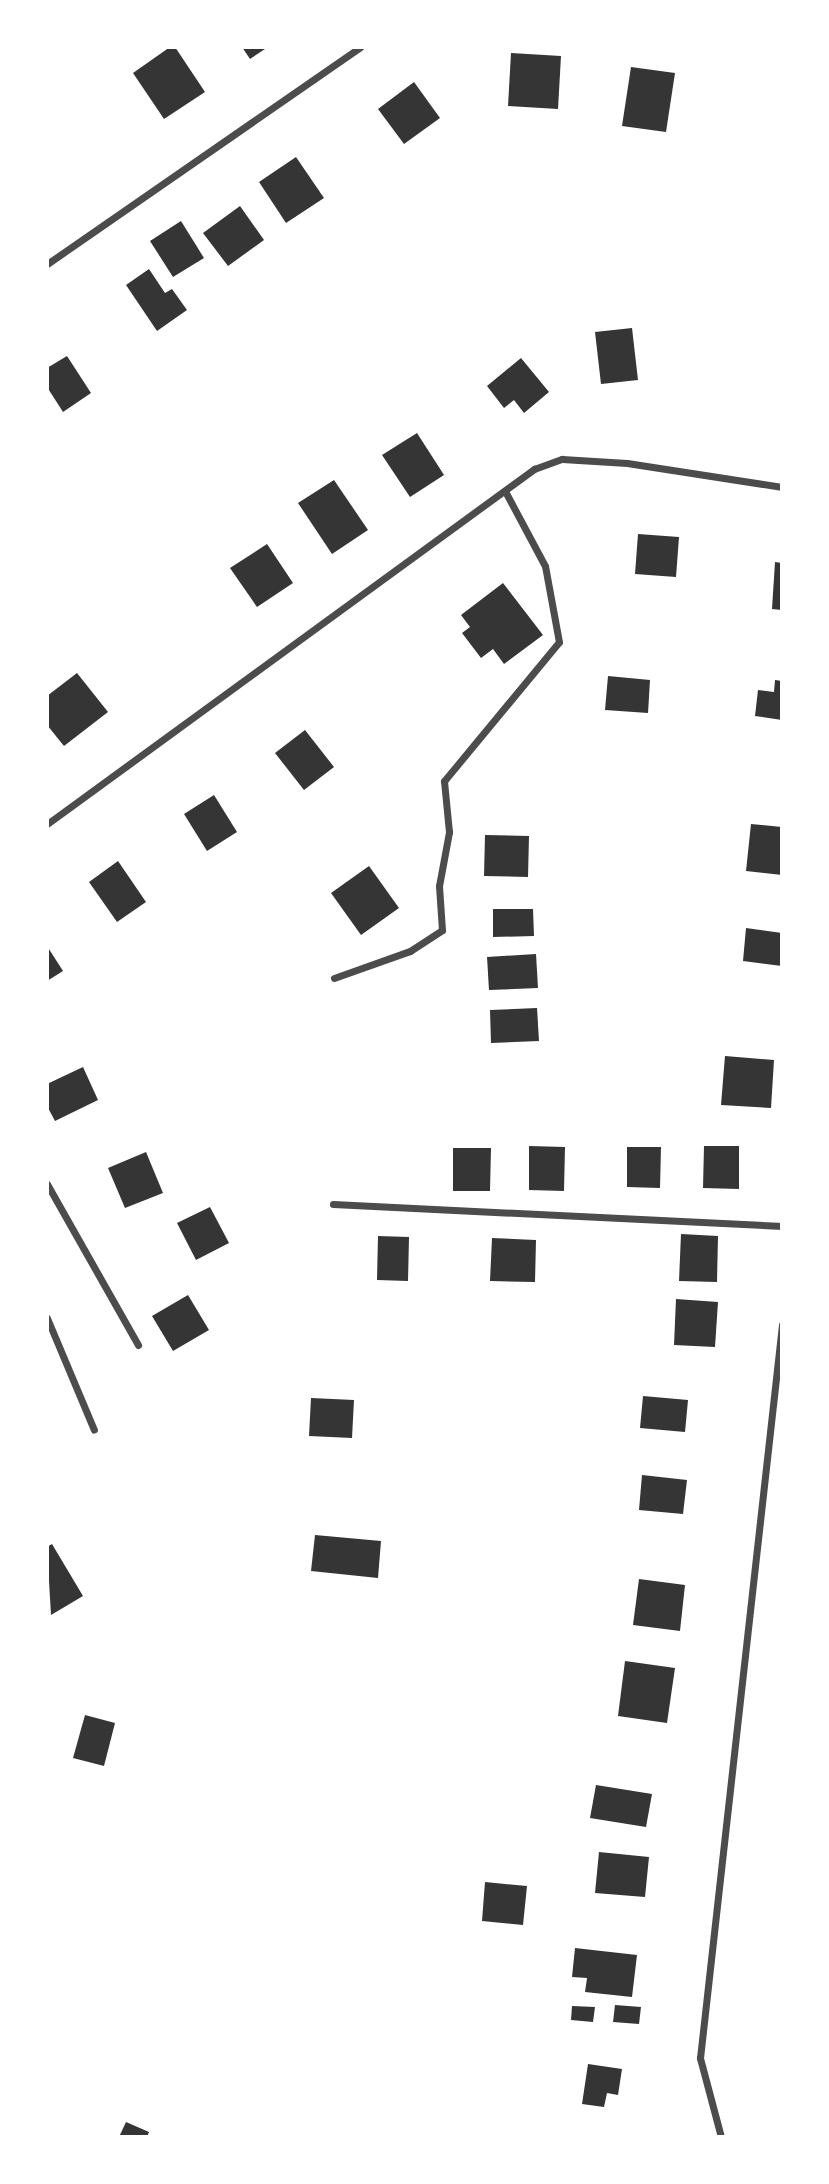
<!DOCTYPE html>
<style>
body{margin:0}
#map{position:relative;width:829px;height:2184px;overflow:hidden;background:#fff;font-family:Mulish,sans-serif}
div>[style]{position:absolute}
.building>*{inset:0;background:#353535}
.minor>*{height:7px;margin:-3.5px;padding:0 3.5px;transform-origin:3.5px;border-radius:3.5px;background:#4c4c4c}
span{translate:-50% -50%;white-space:nowrap;text-align:center;line-height:1.15;-webkit-text-stroke:5px #fff;paint-order:stroke}
.frame{position:absolute;inset:0;border:49px solid #fff;pointer-events:none}
</style>
<div id="map">
<div class="building">
<div style="clip-path:polygon(170px 47px,175px 47px,205px 92px,164px 119px,133px 73px)"></div>
<div style="clip-path:polygon(242px 47px,268px 47px,250px 59px)"></div>
<div style="clip-path:polygon(511px 53px,561px 56px,558px 109px,508px 106px)"></div>
<div style="clip-path:polygon(631px 67px,675px 73px,666px 132px,622px 126px)"></div>
<div style="clip-path:polygon(414px 82px,440px 118px,404px 144px,378px 109px)"></div>
<div style="clip-path:polygon(296px 157px,324px 198px,286px 223px,259px 182px)"></div>
<div style="clip-path:polygon(240px 206px,264px 240px,228px 266px,203px 233px)"></div>
<div style="clip-path:polygon(181px 221px,204px 258px,173px 277px,150px 241px)"></div>
<div style="clip-path:polygon(149px 269px,165px 293px,172px 289px,187px 310px,157px 331px,126px 285px)"></div>
<div style="clip-path:polygon(632px 328px,638px 380px,601px 384px,595px 332px)"></div>
<div style="clip-path:polygon(67px 356px,91px 393px,63px 412px,47px 387px,47px 368px)"></div>
<div style="clip-path:polygon(521px 358px,549px 392px,524px 413px,514px 400px,504px 408px,487px 386px)"></div>
<div style="clip-path:polygon(417px 433px,444px 475px,410px 497px,382px 455px)"></div>
<div style="clip-path:polygon(334px 480px,368px 530px,332px 554px,298px 503px)"></div>
<div style="clip-path:polygon(638px 534px,679px 537px,676px 577px,635px 574px)"></div>
<div style="clip-path:polygon(267px 544px,293px 583px,257px 607px,230px 568px)"></div>
<div style="clip-path:polygon(775px 562px,782px 563px,782px 610px,772px 609px)"></div>
<div style="clip-path:polygon(503px 583px,543px 635px,504px 664px,493px 649px,481px 658px,462px 633px,470px 627px,461px 615px)"></div>
<div style="clip-path:polygon(77px 673px,108px 712px,64px 746px,47px 725px,47px 696px)"></div>
<div style="clip-path:polygon(608px 676px,650px 680px,648px 713px,605px 710px)"></div>
<div style="clip-path:polygon(775px 680px,782px 681px,782px 720px,755px 716px,758px 690px,774px 692px)"></div>
<div style="clip-path:polygon(305px 730px,334px 767px,304px 790px,275px 753px)"></div>
<div style="clip-path:polygon(214px 795px,237px 832px,207px 851px,184px 814px)"></div>
<div style="clip-path:polygon(751px 824px,782px 827px,782px 875px,746px 871px)"></div>
<div style="clip-path:polygon(485px 835px,529px 836px,528px 877px,484px 876px)"></div>
<div style="clip-path:polygon(118px 861px,146px 902px,117px 922px,89px 882px)"></div>
<div style="clip-path:polygon(369px 866px,399px 908px,361px 935px,331px 893px)"></div>
<div style="clip-path:polygon(493px 909px,533px 909px,534px 936px,493px 937px)"></div>
<div style="clip-path:polygon(746px 928px,782px 933px,782px 966px,743px 961px)"></div>
<div style="clip-path:polygon(47px 946px,63px 971px,47px 981px)"></div>
<div style="clip-path:polygon(536px 954px,538px 988px,489px 990px,487px 957px)"></div>
<div style="clip-path:polygon(537px 1008px,539px 1041px,491px 1043px,490px 1010px)"></div>
<div style="clip-path:polygon(725px 1056px,774px 1060px,771px 1108px,721px 1105px)"></div>
<div style="clip-path:polygon(83px 1067px,98px 1100px,55px 1121px,47px 1106px,47px 1084px)"></div>
<div style="clip-path:polygon(529px 1146px,565px 1147px,564px 1191px,529px 1190px)"></div>
<div style="clip-path:polygon(704px 1146px,739px 1146px,739px 1189px,703px 1188px)"></div>
<div style="clip-path:polygon(627px 1147px,661px 1147px,660px 1188px,627px 1187px)"></div>
<div style="clip-path:polygon(453px 1148px,491px 1148px,490px 1191px,453px 1191px)"></div>
<div style="clip-path:polygon(146px 1152px,163px 1193px,125px 1208px,108px 1168px)"></div>
<div style="clip-path:polygon(210px 1207px,229px 1243px,196px 1260px,177px 1223px)"></div>
<div style="clip-path:polygon(681px 1234px,718px 1236px,717px 1282px,679px 1281px)"></div>
<div style="clip-path:polygon(378px 1236px,409px 1237px,408px 1281px,377px 1280px)"></div>
<div style="clip-path:polygon(492px 1238px,536px 1240px,535px 1282px,490px 1281px)"></div>
<div style="clip-path:polygon(188px 1295px,209px 1330px,173px 1351px,152px 1316px)"></div>
<div style="clip-path:polygon(676px 1299px,718px 1302px,715px 1347px,674px 1345px)"></div>
<div style="clip-path:polygon(643px 1396px,688px 1400px,685px 1432px,640px 1428px)"></div>
<div style="clip-path:polygon(311px 1398px,354px 1400px,352px 1438px,309px 1436px)"></div>
<div style="clip-path:polygon(642px 1475px,687px 1480px,683px 1514px,639px 1510px)"></div>
<div style="clip-path:polygon(315px 1535px,381px 1541px,378px 1578px,311px 1571px)"></div>
<div style="clip-path:polygon(52px 1544px,83px 1596px,51px 1615px,47px 1547px)"></div>
<div style="clip-path:polygon(639px 1579px,685px 1585px,680px 1631px,633px 1625px)"></div>
<div style="clip-path:polygon(625px 1661px,675px 1668px,667px 1723px,618px 1716px)"></div>
<div style="clip-path:polygon(85px 1715px,115px 1723px,104px 1766px,73px 1758px)"></div>
<div style="clip-path:polygon(596px 1785px,652px 1794px,646px 1827px,590px 1818px)"></div>
<div style="clip-path:polygon(599px 1852px,649px 1857px,645px 1897px,595px 1893px)"></div>
<div style="clip-path:polygon(485px 1882px,527px 1886px,523px 1925px,482px 1921px)"></div>
<div style="clip-path:polygon(575px 1948px,637px 1955px,632px 1997px,585px 1992px,587px 1978px,572px 1977px)"></div>
<div style="clip-path:polygon(615px 2005px,641px 2007px,639px 2024px,613px 2022px)"></div>
<div style="clip-path:polygon(572px 2006px,595px 2007px,593px 2022px,571px 2020px)"></div>
<div style="clip-path:polygon(588px 2064px,622px 2069px,618px 2095px,607px 2093px,604px 2107px,582px 2104px)"></div>
<div style="clip-path:polygon(126px 2122px,149px 2132px,147px 2137px,119px 2137px)"></div>
</div>
<div class="minor">
<div style="left:47px;top:264px;width:381px;rotate:-34.7deg"></div>
<div style="left:47px;top:824px;width:603px;rotate:-36.09deg"></div>
<div style="left:534px;top:469px;width:30px;rotate:-20deg"></div>
<div style="left:562px;top:459px;width:65px;rotate:3.5deg"></div>
<div style="left:627px;top:463px;width:157px;rotate:8.8deg"></div>
<div style="left:334px;top:978px;width:81px;rotate:-19.6deg"></div>
<div style="left:410px;top:951px;width:38px;rotate:-33deg"></div>
<div style="left:442px;top:930px;width:44px;rotate:-93.9deg"></div>
<div style="left:439px;top:886px;width:55px;rotate:-79.5deg"></div>
<div style="left:449px;top:832px;width:51px;rotate:-95.6deg"></div>
<div style="left:444px;top:781px;width:180px;rotate:-50.4deg"></div>
<div style="left:559px;top:642px;width:77px;rotate:-100.4deg"></div>
<div style="left:545px;top:566px;width:85px;rotate:-118.1deg"></div>
<div style="left:47px;top:1184px;width:185px;rotate:60.5deg"></div>
<div style="left:333px;top:1204px;width:450px;rotate:2.8deg"></div>
<div style="left:47px;top:1318px;width:121px;rotate:67.2deg"></div>
<div style="left:721px;top:2137px;width:82px;rotate:-104.9deg"></div>
<div style="left:700px;top:2058px;width:738px;rotate:-83.62deg"></div>
</div>
<div class="frame"></div>
</div>
